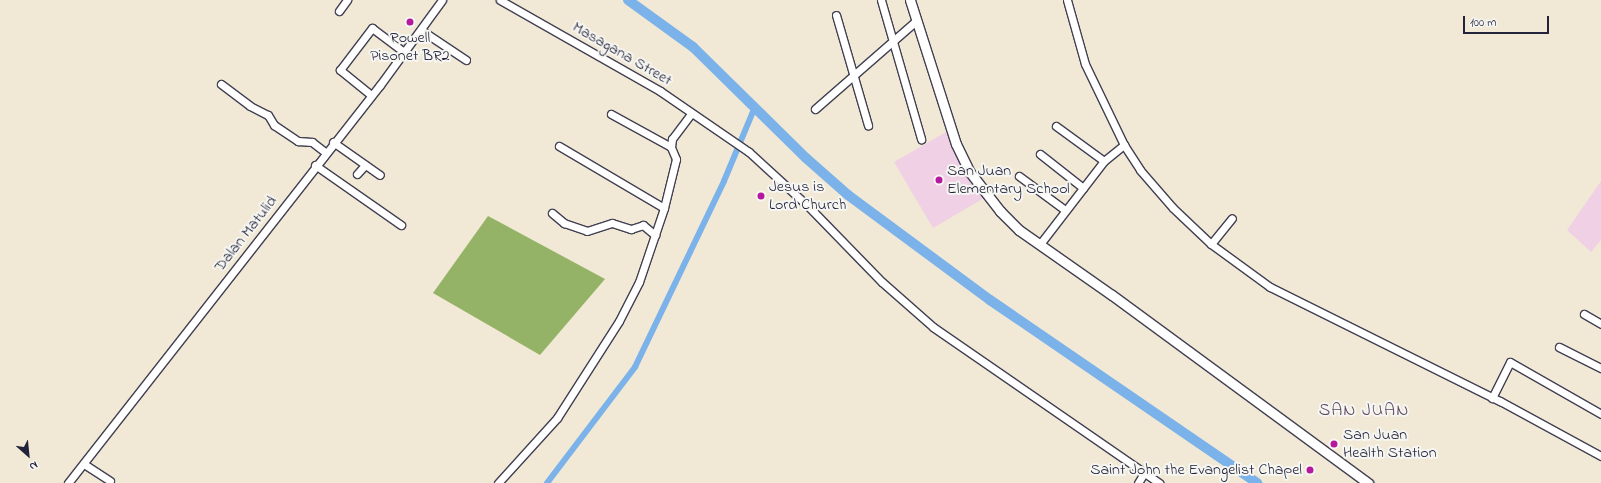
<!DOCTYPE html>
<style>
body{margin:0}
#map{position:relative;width:1601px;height:483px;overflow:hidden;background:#f1e9d5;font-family:"Indie Flower",sans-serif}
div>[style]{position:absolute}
.built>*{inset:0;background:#f0d0e5}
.forest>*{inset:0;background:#95b367}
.canal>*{height:6px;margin:-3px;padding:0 3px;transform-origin:3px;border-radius:3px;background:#7cb2ea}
.river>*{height:10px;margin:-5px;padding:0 5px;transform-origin:5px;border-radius:5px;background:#7cb2ea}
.roads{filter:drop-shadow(1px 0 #414052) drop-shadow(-1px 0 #414052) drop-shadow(0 1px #414052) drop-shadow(0 -1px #414052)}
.minor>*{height:7px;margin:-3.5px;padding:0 3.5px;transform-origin:3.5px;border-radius:3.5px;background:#fff}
.major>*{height:9px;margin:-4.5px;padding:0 4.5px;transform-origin:4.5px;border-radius:4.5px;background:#fff}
.dots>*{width:11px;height:11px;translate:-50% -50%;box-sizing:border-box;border:2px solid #f6f6f2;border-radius:50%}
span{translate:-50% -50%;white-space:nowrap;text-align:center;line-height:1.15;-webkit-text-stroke:4px #f6f6f2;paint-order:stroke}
.poi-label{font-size:16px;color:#22223b}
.left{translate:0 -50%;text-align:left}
.right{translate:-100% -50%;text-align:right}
.street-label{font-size:16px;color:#22223b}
.quarter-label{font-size:18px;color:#624863;letter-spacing:1px}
.north{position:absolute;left:8px;top:435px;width:40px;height:40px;-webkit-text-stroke:3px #f6f6f2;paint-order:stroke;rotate:153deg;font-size:11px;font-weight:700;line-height:16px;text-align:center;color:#22223b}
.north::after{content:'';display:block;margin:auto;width:14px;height:18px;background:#22223b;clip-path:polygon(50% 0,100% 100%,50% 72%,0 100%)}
.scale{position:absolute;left:1463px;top:16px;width:86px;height:18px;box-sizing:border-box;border:2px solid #22223b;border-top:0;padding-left:5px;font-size:12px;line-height:14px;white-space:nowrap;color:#22223b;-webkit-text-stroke:3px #f6f6f2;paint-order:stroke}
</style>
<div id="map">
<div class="built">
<div style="clip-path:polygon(946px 132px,984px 198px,933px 228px,894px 162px)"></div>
<div style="clip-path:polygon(1601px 181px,1601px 240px,1591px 252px,1567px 230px)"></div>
</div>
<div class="forest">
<div style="clip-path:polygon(488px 216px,605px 279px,540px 355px,433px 293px)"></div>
</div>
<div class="canal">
<div style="left:547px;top:483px;width:146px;rotate:-52.8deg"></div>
<div style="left:635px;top:367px;width:206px;rotate:-64.4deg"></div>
<div style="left:724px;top:181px;width:80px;rotate:-67.3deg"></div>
</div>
<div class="river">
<div style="left:628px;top:0;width:80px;rotate:35.9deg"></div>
<div style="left:693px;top:47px;width:158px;rotate:44.5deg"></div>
<div style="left:806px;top:158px;width:56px;rotate:41.4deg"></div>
<div style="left:848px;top:195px;width:177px;rotate:36.5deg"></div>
<div style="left:990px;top:300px;width:324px;rotate:34.4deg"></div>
</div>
<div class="roads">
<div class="minor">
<div style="left:500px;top:0;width:184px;rotate:29.6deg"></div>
<div style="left:660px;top:91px;width:108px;rotate:34.4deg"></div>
<div style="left:749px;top:152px;width:80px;rotate:42.5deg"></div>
<div style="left:808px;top:206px;width:106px;rotate:45.8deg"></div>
<div style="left:882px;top:282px;width:68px;rotate:41.4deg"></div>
<div style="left:933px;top:327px;width:275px;rotate:34.6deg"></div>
<div style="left:881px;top:0;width:145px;rotate:73.9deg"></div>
<div style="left:1067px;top:0;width:66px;rotate:74.3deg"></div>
<div style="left:1085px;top:64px;width:90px;rotate:64.3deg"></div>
<div style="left:1124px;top:145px;width:30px;rotate:57deg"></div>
<div style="left:1140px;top:170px;width:50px;rotate:49deg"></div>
<div style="left:1173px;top:208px;width:52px;rotate:43.5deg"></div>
<div style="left:1211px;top:244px;width:73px;rotate:36.1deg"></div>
<div style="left:1270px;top:287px;width:257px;rotate:26.4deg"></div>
<div style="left:1500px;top:401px;width:115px;rotate:28.6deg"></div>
<div style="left:339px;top:11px;width:14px;rotate:-54deg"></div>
<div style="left:836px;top:15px;width:115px;rotate:73.8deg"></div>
<div style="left:421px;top:30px;width:54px;rotate:33.7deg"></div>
<div style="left:221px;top:84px;width:36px;rotate:37deg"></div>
<div style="left:250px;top:106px;width:20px;rotate:27deg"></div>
<div style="left:268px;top:115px;width:12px;rotate:59deg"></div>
<div style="left:274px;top:125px;width:29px;rotate:34deg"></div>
<div style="left:298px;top:141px;width:14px;rotate:4deg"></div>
<div style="left:312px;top:142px;width:16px;rotate:38deg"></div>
<div style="left:371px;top:95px;width:40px;rotate:-141deg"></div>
<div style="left:340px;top:70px;width:53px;rotate:-52.7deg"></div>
<div style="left:372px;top:28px;width:40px;rotate:37deg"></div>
<div style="left:815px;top:109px;width:135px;rotate:-41.1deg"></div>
<div style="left:611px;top:114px;width:68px;rotate:28.8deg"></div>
<div style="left:1056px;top:126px;width:59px;rotate:36.1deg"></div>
<div style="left:333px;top:142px;width:57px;rotate:35.1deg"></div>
<div style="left:559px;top:146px;width:122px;rotate:30.6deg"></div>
<div style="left:1040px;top:154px;width:55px;rotate:38.3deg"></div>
<div style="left:315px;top:165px;width:105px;rotate:34.9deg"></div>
<div style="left:357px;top:174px;width:12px;rotate:-48deg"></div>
<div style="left:1019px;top:176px;width:57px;rotate:36.5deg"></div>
<div style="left:552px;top:213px;width:16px;rotate:40deg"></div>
<div style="left:564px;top:223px;width:24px;rotate:19deg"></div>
<div style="left:587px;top:231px;width:26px;rotate:-18deg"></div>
<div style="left:612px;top:223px;width:20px;rotate:18deg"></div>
<div style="left:631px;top:229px;width:13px;rotate:-18deg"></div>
<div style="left:643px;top:225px;width:16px;rotate:40deg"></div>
<div style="left:1040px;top:244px;width:105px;rotate:-52.4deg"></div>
<div style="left:1104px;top:161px;width:26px;rotate:-39deg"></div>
<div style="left:1211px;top:244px;width:33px;rotate:-51deg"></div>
<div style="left:1584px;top:314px;width:20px;rotate:30deg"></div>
<div style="left:1559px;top:347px;width:47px;rotate:26.6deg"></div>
<div style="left:1492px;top:398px;width:40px;rotate:-63.4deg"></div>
<div style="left:1510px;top:362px;width:105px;rotate:29.7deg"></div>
<div style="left:84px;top:464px;width:31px;rotate:33deg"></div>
<div style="left:68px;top:483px;width:506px;rotate:-51.91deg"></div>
<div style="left:380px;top:85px;width:105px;rotate:-53.9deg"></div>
<div style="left:498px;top:483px;width:88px;rotate:-47.8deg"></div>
<div style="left:557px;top:418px;width:115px;rotate:-57.4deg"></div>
<div style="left:619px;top:321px;width:44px;rotate:-62.9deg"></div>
<div style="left:639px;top:282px;width:78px;rotate:-71.3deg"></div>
<div style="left:664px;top:208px;width:50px;rotate:-76.2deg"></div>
<div style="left:676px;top:159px;width:13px;rotate:-113deg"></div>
<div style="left:671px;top:147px;width:8px;rotate:-83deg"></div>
<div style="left:672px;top:139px;width:31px;rotate:-53deg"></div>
<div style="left:1138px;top:483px;width:12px;rotate:-59deg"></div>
</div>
<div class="major">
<div style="left:910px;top:0;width:151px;rotate:72.3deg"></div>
<div style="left:956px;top:144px;width:30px;rotate:64deg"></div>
<div style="left:969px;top:171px;width:51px;rotate:52.2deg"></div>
<div style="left:1000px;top:211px;width:27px;rotate:45deg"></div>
<div style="left:1019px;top:230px;width:113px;rotate:35deg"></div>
<div style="left:1112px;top:295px;width:318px;rotate:36.3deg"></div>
</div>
</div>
<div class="dots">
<div style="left:410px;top:22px;background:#b5179e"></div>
<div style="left:939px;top:180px;background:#b5179e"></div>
<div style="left:761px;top:196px;background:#b5179e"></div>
<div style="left:1334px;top:444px;background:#b5179e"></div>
<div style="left:1310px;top:470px;background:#b5179e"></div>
</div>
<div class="poi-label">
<span style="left:410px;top:47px">Rowell<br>Pisonet BR2</span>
<span class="left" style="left:947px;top:180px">San Juan<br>Elementary School</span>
<span class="left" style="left:769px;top:196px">Jesus is<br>Lord Church</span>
<span class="left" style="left:1343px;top:444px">San Juan<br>Health Station</span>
<span class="right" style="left:1302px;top:470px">Saint John the Evangelist Chapel</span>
</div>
<div class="street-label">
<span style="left:622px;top:54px;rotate:30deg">Masagana Street</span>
<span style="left:246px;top:234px;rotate:-52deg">Dalan Matulid</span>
</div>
<div class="quarter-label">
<span style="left:1364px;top:411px">SAN JUAN</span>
</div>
<div class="north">N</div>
<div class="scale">100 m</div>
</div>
